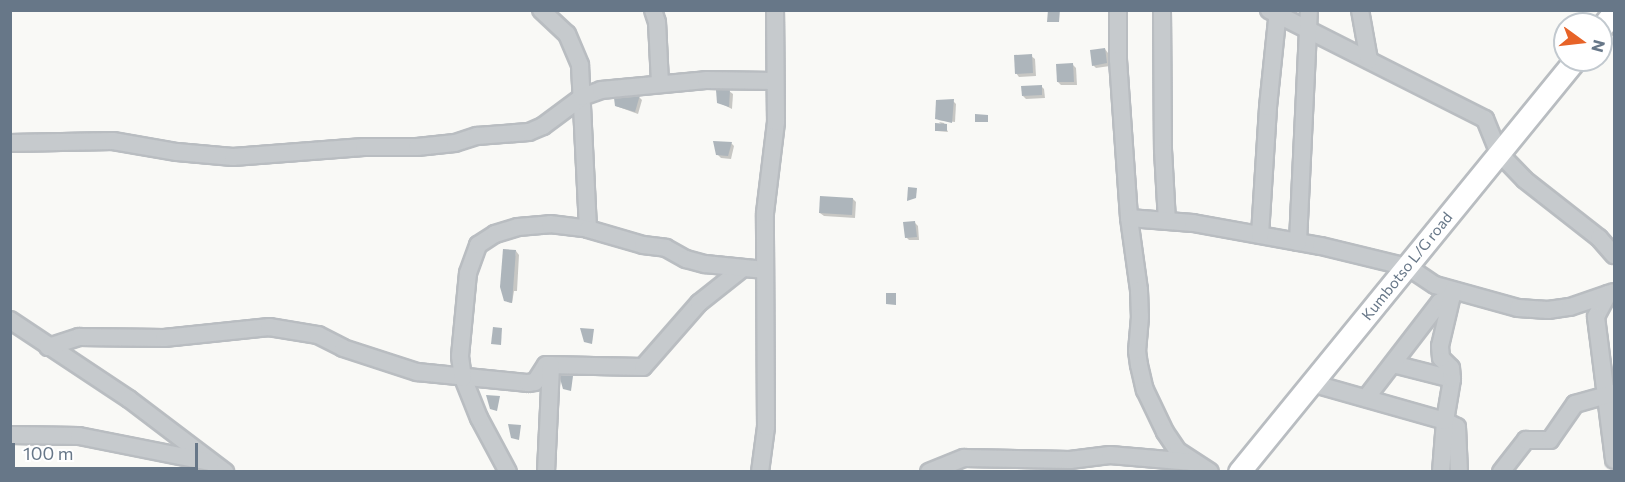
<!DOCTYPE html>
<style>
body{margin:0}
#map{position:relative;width:1625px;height:482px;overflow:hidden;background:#f9f9f6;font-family:Commissioner,sans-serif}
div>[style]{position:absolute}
.shadow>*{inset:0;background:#0003}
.building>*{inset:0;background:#adb5bb}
.roads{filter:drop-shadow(2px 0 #b9bdc1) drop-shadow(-2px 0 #b9bdc1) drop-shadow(0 2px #b9bdc1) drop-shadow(0 -2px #b9bdc1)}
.minor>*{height:16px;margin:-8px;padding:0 8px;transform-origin:8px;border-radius:8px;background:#c6cacd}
.major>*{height:21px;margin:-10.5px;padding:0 10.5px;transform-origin:10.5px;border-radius:10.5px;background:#fff}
span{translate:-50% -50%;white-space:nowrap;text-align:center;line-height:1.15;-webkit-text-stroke:6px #fff;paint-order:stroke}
.street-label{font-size:15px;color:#677788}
.frame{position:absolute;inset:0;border:12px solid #677788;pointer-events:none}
.north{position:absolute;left:1553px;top:12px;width:60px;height:60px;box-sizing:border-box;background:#fff;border:2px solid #c2c9cf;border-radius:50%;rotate:105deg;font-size:16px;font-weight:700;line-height:24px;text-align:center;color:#677788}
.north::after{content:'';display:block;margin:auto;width:21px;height:27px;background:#e76328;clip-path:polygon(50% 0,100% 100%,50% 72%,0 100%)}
.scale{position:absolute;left:12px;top:443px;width:186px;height:27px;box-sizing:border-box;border:3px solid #677788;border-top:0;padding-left:8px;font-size:18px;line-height:21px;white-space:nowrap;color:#677788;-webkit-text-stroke:4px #fff;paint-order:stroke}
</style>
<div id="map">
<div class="shadow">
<div style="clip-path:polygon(1105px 49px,1108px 53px,1110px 66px,1096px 68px,1093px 65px)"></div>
<div style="clip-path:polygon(1031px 56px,1035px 59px,1036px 76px,1019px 77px,1016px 73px)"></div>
<div style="clip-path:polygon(1073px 65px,1076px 68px,1077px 85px,1061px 85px,1058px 82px)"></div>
<div style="clip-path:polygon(1041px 86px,1044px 89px,1045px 98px,1026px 99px,1023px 96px)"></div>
<div style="clip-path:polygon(729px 91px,733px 94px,732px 109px,718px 102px)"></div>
<div style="clip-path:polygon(639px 97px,642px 100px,638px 114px,616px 106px)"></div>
<div style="clip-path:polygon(953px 101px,956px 104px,955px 122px,938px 120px)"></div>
<div style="clip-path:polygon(939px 122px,955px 125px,944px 123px,948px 132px,937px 131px,942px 125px)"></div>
<div style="clip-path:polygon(731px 143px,734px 146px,731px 159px,721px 158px,717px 154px)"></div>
<div style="clip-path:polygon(853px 199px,856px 202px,855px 218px,824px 216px,820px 213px)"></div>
<div style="clip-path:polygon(915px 223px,918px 226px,919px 240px,909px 240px,906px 237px)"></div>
<div style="clip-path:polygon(516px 251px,519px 255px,517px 291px,514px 291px,512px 303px,507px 302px)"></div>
</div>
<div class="building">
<div style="clip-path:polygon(1048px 10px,1060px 10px,1059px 22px,1047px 22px)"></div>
<div style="clip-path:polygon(1105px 48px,1107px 63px,1092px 66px,1090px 50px)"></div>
<div style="clip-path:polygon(1032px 54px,1033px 73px,1015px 74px,1014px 55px)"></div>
<div style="clip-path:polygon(1073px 63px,1074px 82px,1057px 82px,1056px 64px)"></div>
<div style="clip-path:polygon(1042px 85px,1042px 95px,1022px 96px,1021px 86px)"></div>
<div style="clip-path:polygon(730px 89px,729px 107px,717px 103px,716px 90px)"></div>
<div style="clip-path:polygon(640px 95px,635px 112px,615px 106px,614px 98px)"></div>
<div style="clip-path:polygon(954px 99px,952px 123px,935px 119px,936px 100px)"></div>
<div style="clip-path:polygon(975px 114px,988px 115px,988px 122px,975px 122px)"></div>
<div style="clip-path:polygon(935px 123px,947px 124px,947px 131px,935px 131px)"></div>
<div style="clip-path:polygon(713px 141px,732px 142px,728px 156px,716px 155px)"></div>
<div style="clip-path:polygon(908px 187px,917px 188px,916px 198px,907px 201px)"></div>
<div style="clip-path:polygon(820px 196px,853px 198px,852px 215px,819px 213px)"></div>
<div style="clip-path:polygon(915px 221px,917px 237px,905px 238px,903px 222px)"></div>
<div style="clip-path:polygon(503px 249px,516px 250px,512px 303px,504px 301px,500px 287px)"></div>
<div style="clip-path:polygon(886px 293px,896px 293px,896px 305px,886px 304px)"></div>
<div style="clip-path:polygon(493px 327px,502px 328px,501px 345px,491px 344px)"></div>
<div style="clip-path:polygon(580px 328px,594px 329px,592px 344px,584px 342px)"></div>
<div style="clip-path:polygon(559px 375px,573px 376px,571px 391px,563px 389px)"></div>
<div style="clip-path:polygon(486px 395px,500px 396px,497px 411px,490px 409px)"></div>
<div style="clip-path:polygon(508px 424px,521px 425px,519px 440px,511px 438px)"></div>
</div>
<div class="roads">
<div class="minor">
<div style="left:541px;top:10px;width:35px;rotate:43deg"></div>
<div style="left:567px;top:34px;width:34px;rotate:67deg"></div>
<div style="left:580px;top:65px;width:164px;rotate:87.2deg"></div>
<div style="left:653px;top:10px;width:13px;rotate:72deg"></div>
<div style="left:657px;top:22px;width:61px;rotate:87.2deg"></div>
<div style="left:1118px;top:10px;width:50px;rotate:90deg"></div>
<div style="left:1118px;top:60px;width:158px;rotate:86deg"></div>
<div style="left:1129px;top:218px;width:73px;rotate:82.1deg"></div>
<div style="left:1139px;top:290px;width:27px;rotate:88deg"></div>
<div style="left:1140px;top:317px;width:34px;rotate:95deg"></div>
<div style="left:1137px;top:351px;width:14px;rotate:82deg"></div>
<div style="left:1139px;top:365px;width:26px;rotate:77deg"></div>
<div style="left:1145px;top:390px;width:47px;rotate:64.5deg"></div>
<div style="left:1165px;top:432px;width:23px;rotate:56deg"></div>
<div style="left:1178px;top:451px;width:38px;rotate:33deg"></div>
<div style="left:1162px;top:10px;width:140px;rotate:89.6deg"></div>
<div style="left:1163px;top:150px;width:71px;rotate:86.8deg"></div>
<div style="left:1269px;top:10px;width:242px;rotate:26.8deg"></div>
<div style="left:1485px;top:119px;width:37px;rotate:68deg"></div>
<div style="left:1499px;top:153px;width:37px;rotate:46deg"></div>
<div style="left:1525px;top:180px;width:94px;rotate:38.1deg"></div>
<div style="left:1599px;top:238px;width:23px;rotate:49deg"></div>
<div style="left:1360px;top:10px;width:51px;rotate:79.8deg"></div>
<div style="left:10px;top:143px;width:103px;rotate:-1.1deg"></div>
<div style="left:113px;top:141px;width:65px;rotate:9.8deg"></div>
<div style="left:177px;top:152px;width:56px;rotate:5.1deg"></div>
<div style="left:233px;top:157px;width:131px;rotate:-4.4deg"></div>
<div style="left:364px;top:147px;width:53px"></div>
<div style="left:417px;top:147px;width:38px;rotate:-6deg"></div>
<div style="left:455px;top:143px;width:23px;rotate:-18deg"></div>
<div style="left:477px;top:136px;width:52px;rotate:-4.4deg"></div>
<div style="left:529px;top:132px;width:15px;rotate:-23deg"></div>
<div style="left:543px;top:126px;width:49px;rotate:-36.6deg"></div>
<div style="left:582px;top:97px;width:20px;rotate:-20deg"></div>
<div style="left:601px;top:90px;width:105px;rotate:-5.4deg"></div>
<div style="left:706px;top:80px;width:68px;rotate:0.8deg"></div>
<div style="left:1129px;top:218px;width:64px;rotate:4.5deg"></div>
<div style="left:1193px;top:223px;width:130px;rotate:10.2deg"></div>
<div style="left:1321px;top:246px;width:89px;rotate:13.6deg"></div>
<div style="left:1408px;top:267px;width:32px;rotate:34deg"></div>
<div style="left:1435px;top:285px;width:86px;rotate:15.5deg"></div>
<div style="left:1518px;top:308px;width:30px;rotate:4deg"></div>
<div style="left:1548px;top:310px;width:22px;rotate:-8deg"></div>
<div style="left:1570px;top:307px;width:46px;rotate:-18.8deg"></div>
<div style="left:1260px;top:235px;width:128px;rotate:-86.4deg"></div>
<div style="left:1268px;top:107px;width:98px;rotate:-84.1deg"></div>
<div style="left:1298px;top:242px;width:232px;rotate:-87.3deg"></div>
<div style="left:1608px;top:294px;width:26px;rotate:118deg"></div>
<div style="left:1596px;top:317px;width:144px;rotate:82.8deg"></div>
<div style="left:10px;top:320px;width:143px;rotate:33.6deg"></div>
<div style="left:129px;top:399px;width:121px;rotate:37.2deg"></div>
<div style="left:48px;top:347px;width:33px;rotate:-18deg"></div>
<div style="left:79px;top:337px;width:85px;rotate:0.7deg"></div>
<div style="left:164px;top:338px;width:106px;rotate:-6deg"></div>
<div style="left:269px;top:327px;width:50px;rotate:9.3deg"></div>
<div style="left:318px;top:335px;width:28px;rotate:27deg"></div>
<div style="left:343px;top:348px;width:78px;rotate:18deg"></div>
<div style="left:417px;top:372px;width:112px;rotate:5.7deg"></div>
<div style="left:528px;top:383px;width:7px;rotate:-8deg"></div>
<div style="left:535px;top:382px;width:20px;rotate:-57deg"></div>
<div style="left:546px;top:365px;width:97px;rotate:1.2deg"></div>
<div style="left:643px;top:367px;width:85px;rotate:-48.8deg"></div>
<div style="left:699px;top:303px;width:56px;rotate:-38.5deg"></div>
<div style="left:1393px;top:364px;width:61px;rotate:14.3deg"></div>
<div style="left:1311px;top:383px;width:139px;rotate:15.8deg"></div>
<div style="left:1445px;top:421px;width:13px;rotate:27deg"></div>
<div style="left:1457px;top:427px;width:45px;rotate:87.5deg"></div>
<div style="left:1366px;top:398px;width:121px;rotate:-52.4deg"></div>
<div style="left:1440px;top:302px;width:12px;rotate:-20deg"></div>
<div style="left:10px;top:435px;width:69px;rotate:0.8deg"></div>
<div style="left:79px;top:436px;width:134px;rotate:11.2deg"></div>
<div style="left:508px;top:472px;width:61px;rotate:-118.2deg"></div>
<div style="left:479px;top:418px;width:43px;rotate:-111.8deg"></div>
<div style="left:463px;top:378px;width:22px;rotate:-98deg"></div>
<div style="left:460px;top:356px;width:83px;rotate:-84.5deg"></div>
<div style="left:468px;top:273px;width:30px;rotate:-70deg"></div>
<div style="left:478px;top:245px;width:20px;rotate:-33deg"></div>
<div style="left:495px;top:234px;width:24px;rotate:-17deg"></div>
<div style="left:518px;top:227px;width:32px;rotate:-5deg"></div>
<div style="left:550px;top:224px;width:38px;rotate:7deg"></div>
<div style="left:588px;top:229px;width:57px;rotate:16.2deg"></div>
<div style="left:643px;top:245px;width:23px;rotate:7deg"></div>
<div style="left:666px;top:248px;width:23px;rotate:29deg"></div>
<div style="left:686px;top:259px;width:20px;rotate:15deg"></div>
<div style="left:705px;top:264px;width:60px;rotate:5.7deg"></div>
<div style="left:546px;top:472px;width:107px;rotate:-87.3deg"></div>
<div style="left:760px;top:472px;width:45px;rotate:-82.4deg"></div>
<div style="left:766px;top:427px;width:214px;rotate:-90.3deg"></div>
<div style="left:765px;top:213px;width:92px;rotate:-83.1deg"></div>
<div style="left:776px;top:122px;width:112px;rotate:-90.5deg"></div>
<div style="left:929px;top:472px;width:38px;rotate:-22deg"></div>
<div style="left:964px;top:458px;width:106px;rotate:1.1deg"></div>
<div style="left:1070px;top:460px;width:40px;rotate:-7.1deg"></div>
<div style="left:1110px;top:455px;width:82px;rotate:4.9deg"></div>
<div style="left:1441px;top:472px;width:51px;rotate:-85.5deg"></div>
<div style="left:1445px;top:421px;width:43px;rotate:-80.5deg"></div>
<div style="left:1452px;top:379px;width:11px;rotate:-95deg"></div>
<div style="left:1451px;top:368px;width:14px;rotate:-135deg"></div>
<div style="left:1441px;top:358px;width:12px;rotate:-95deg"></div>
<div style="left:1440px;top:346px;width:57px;rotate:-76.7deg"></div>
<div style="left:1501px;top:472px;width:41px;rotate:-52deg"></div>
<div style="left:1526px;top:440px;width:24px"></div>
<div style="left:1550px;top:440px;width:44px;rotate:-55.2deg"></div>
<div style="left:1575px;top:404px;width:41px;rotate:-15.8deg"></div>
</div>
<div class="major">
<div style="left:1601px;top:28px;width:21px;rotate:-51deg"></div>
<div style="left:1239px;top:472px;width:532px;rotate:-50.8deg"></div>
</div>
</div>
<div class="street-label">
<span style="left:1407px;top:266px;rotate:-51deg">Kumbotso L/G road</span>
</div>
<div class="frame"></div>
<div class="north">N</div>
<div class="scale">100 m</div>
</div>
